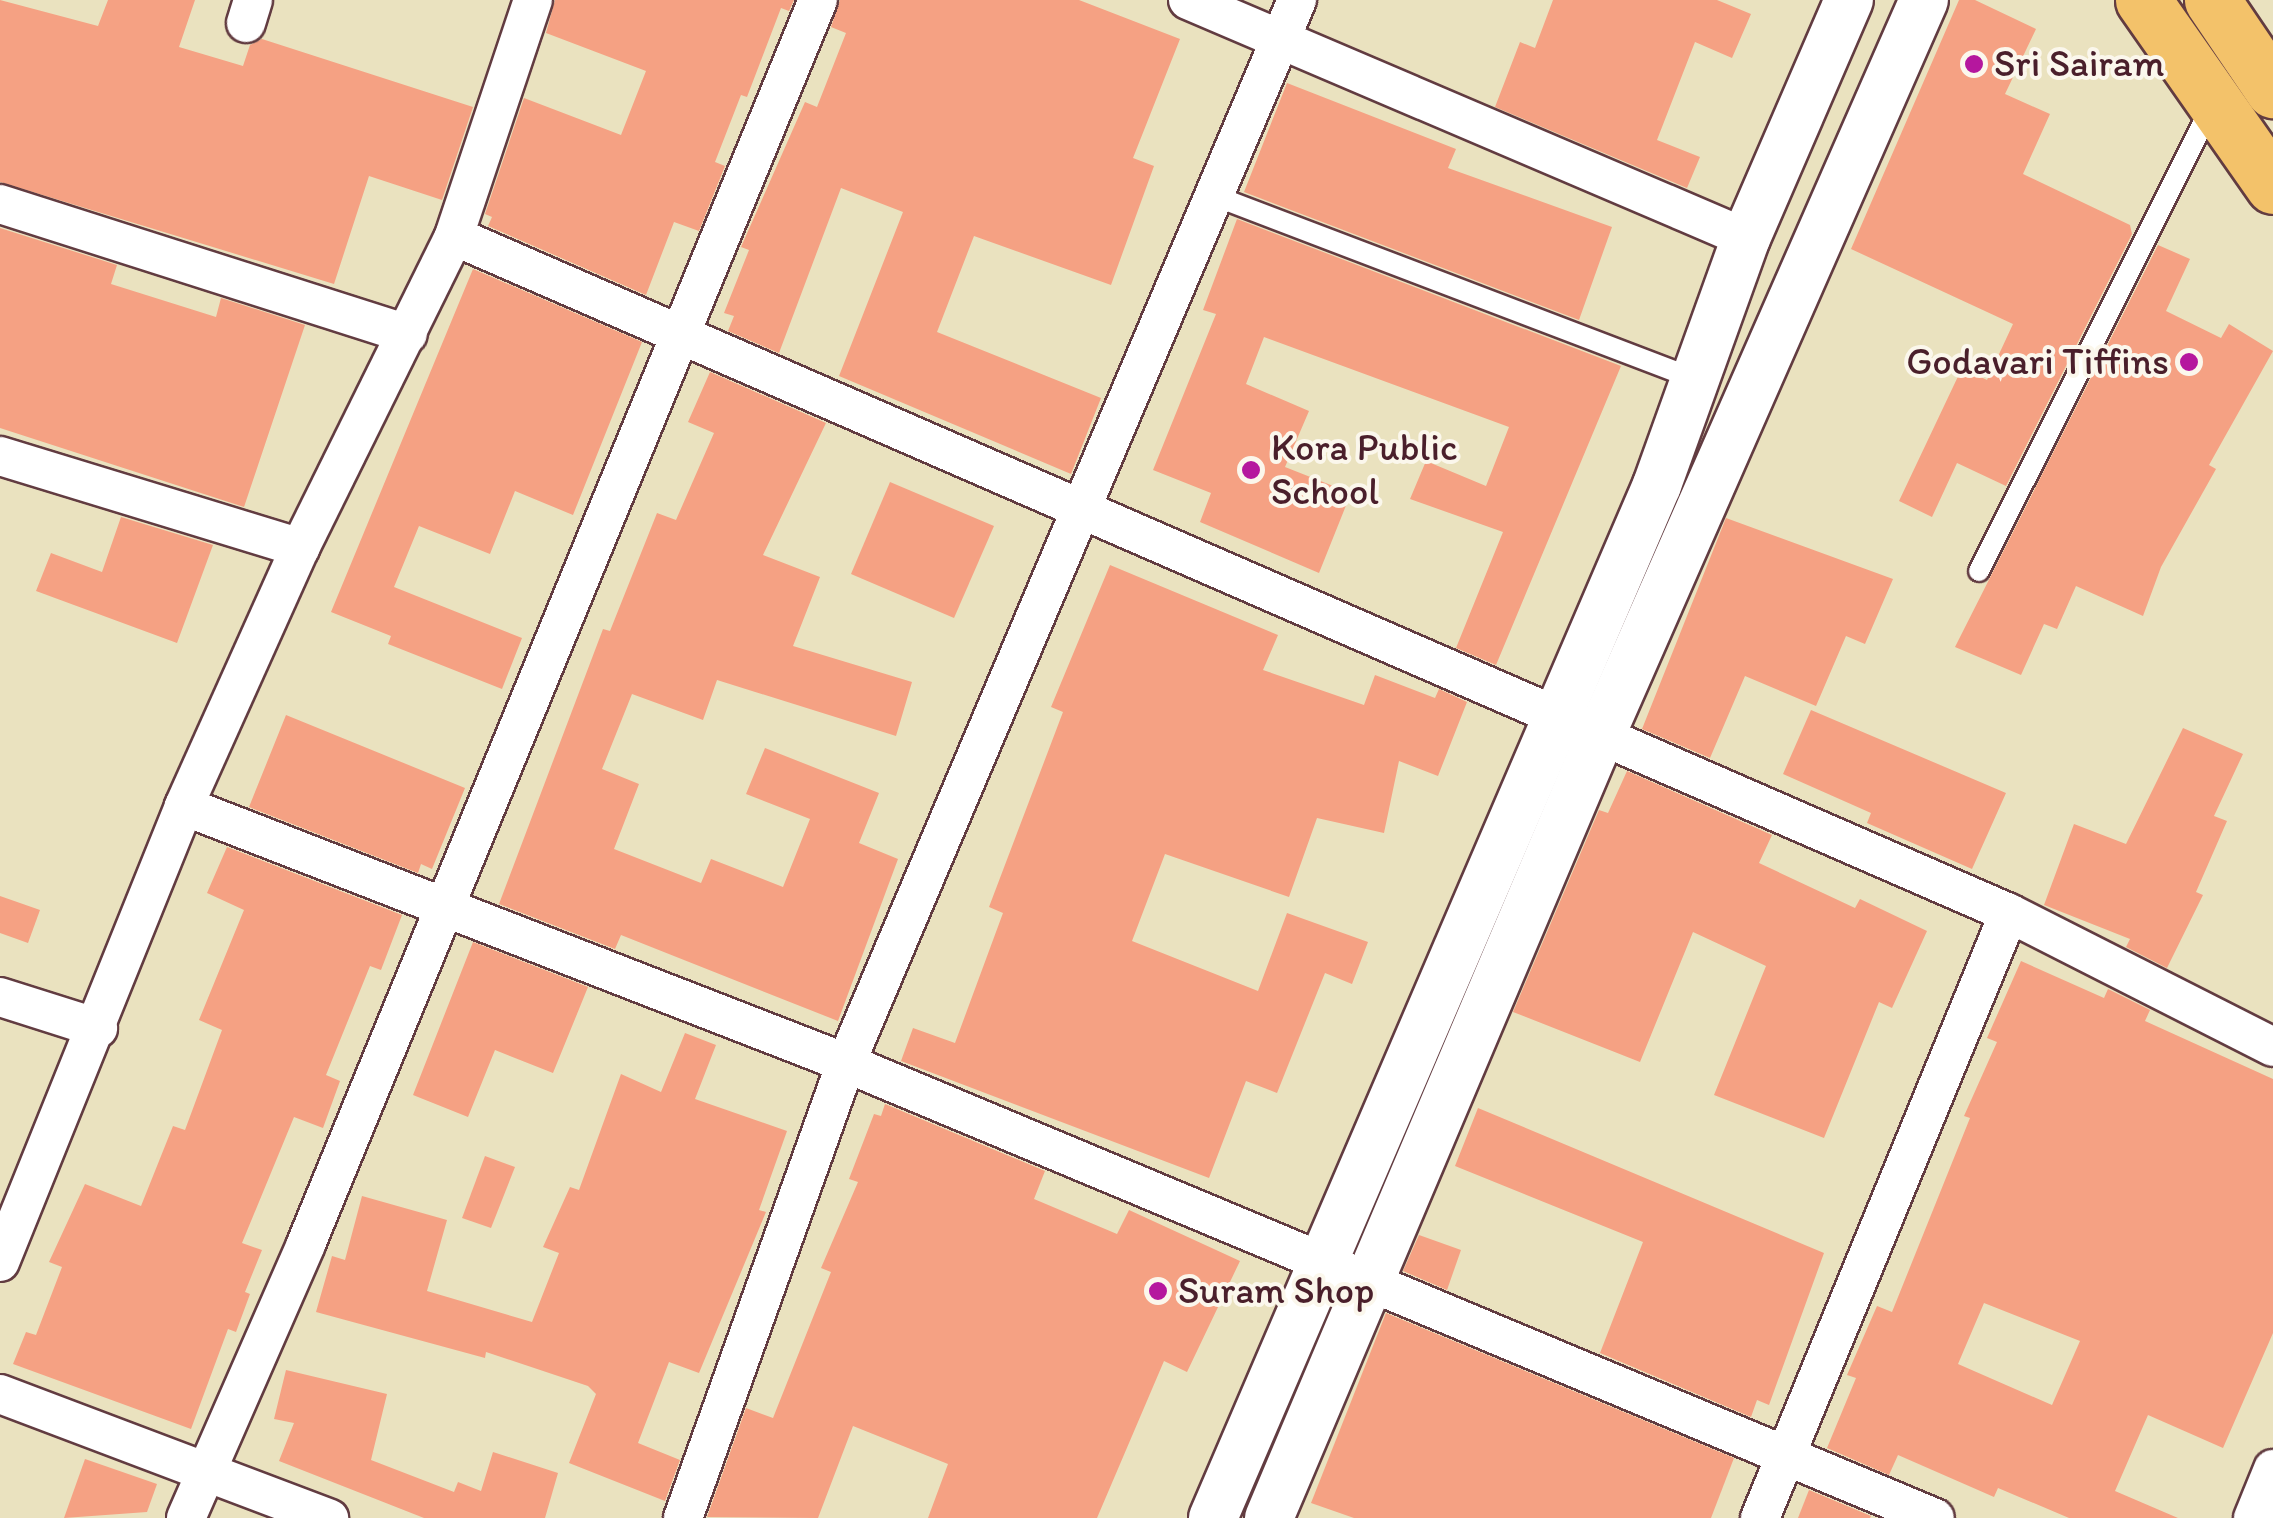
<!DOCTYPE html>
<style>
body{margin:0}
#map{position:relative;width:2273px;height:1518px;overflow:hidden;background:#eae2bf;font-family:Itim,sans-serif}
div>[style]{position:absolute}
.building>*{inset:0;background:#f5a183}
.roads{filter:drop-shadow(2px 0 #623c41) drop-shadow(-2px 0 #623c41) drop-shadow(0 2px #623c41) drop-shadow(0 -2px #623c41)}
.service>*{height:20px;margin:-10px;padding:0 10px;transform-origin:10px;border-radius:10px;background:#fff}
.minor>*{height:38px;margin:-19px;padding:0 19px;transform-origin:19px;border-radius:19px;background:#fff}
.tertiary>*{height:48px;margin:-24px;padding:0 24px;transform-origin:24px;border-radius:24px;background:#fff}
.trunk>*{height:55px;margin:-27.5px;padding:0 27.5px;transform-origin:27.5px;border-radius:27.5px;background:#f3c26a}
.dots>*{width:28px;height:28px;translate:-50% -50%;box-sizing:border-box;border:5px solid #fbf7ec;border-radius:50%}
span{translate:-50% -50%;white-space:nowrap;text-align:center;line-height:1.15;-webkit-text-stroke:8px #fbf7ec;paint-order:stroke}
.poi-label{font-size:38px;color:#4a1f2b}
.left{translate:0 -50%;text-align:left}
.right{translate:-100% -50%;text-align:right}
</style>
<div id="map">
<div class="building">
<div style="clip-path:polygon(0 0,98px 26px,108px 0,195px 0,179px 47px,243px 66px,250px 45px,262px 39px,473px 107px,442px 200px,369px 176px,334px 284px,0 182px)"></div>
<div style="clip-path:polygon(555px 0,794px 0,789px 11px,781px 8px,747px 97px,741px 95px,715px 162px,725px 166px,699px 231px,674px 222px,646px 295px,488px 226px,492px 217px,485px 214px,524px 98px,621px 135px,646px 71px,546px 33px)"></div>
<div style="clip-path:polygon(840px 0,1079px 0,1180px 39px,1133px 158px,1154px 166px,1111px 285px,974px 236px,937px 332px,1101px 398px,1071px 474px,839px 376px,903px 212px,841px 188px,779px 353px,728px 331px,734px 316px,724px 313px,749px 250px,741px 247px,805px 102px,817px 107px,846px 33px,831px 27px)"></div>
<div style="clip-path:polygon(1553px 0,1717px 0,1751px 14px,1732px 58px,1695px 42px,1657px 140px,1700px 157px,1687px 188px,1495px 107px,1520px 42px,1535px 48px)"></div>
<div style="clip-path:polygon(1959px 0,1975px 0,2036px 29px,2005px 94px,2050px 114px,2023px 174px,2130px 225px,2132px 234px,2006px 486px,1957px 463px,1932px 517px,1899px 501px,1962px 368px,1987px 380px,2013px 324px,1851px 249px)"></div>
<div style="clip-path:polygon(1287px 83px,1456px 149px,1448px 168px,1612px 227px,1579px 320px,1244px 192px)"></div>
<div style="clip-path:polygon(1237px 219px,1621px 366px,1496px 665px,1456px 648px,1503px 532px,1410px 499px,1426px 461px,1486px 486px,1509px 427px,1264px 337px,1246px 384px,1309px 411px,1285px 467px,1351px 493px,1319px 573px,1200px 522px,1211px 493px,1153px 470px,1216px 314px,1203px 310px)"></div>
<div style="clip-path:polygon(0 228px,117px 265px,111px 284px,216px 317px,221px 298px,305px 325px,244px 507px,0 428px)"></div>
<div style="clip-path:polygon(2158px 245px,2190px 259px,2166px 311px,2221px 338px,2229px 324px,2273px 351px,2209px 465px,2216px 469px,2161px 567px,2143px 616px,2076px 586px,2057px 629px,2044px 624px,2021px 675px,1955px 647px)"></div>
<div style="clip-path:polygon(473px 269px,642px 342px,573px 515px,515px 491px,490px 554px,419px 526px,394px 587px,522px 638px,502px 689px,388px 644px,391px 636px,331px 612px)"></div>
<div style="clip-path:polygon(710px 372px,826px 423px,763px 555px,820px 577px,793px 646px,912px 682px,896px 736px,717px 680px,703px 720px,632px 694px,602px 769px,639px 784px,614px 849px,701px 883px,711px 859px,783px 887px,810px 819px,746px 794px,765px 748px,879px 793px,859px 843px,898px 859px,838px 1021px,621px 935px,615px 949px,499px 904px,603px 629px,610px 631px,657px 513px,676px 520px,714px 433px,688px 422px)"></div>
<div style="clip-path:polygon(890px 482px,994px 526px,954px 618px,851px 574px)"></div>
<div style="clip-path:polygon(121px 517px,213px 545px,177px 643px,36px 591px,51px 553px,102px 572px)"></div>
<div style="clip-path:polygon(1726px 518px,1893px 579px,1865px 644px,1846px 636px,1816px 706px,1745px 676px,1710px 758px,1642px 729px)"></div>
<div style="clip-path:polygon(1110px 565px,1278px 635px,1263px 670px,1364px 705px,1375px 675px,1435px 698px,1439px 689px,1467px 702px,1438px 776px,1399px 761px,1384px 833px,1317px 818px,1289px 897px,1165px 854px,1132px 941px,1258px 991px,1287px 913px,1368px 942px,1352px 984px,1325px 973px,1277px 1093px,1246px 1081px,1209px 1178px,901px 1061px,913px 1028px,955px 1043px,1003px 913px,989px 907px,1063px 712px,1051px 707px)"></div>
<div style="clip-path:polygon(1811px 710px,2006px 793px,1972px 869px,1867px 823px,1871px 813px,1783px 774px)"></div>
<div style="clip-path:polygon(286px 715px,465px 788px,432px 869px,421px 864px,418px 873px,249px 807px)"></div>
<div style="clip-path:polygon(2183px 728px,2243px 754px,2214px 816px,2227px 821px,2196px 892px,2203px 895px,2167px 968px,2126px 947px,2130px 939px,2044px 905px,2074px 824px,2126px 844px)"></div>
<div style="clip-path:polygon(1627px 771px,1772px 835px,1759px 863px,1855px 908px,1860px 899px,1927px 931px,1892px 1008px,1879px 1002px,1824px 1138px,1714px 1095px,1766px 966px,1693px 932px,1640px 1062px,1513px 1012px,1599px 810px,1608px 813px)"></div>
<div style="clip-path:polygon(227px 847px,402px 915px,381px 970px,370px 966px,326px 1075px,340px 1081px,323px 1128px,294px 1117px,242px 1243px,262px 1250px,245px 1292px,250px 1294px,236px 1332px,228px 1329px,191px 1429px,13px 1364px,26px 1332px,36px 1335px,62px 1267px,49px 1262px,85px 1184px,141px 1206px,173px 1126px,185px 1130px,222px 1030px,199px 1020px,244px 910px,207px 893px)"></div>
<div style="clip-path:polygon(0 896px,40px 910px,28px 943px,0 933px)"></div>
<div style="clip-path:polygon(473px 942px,588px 987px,553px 1073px,495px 1050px,468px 1117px,413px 1095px)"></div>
<div style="clip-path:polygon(evenodd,2021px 961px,2104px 998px,2108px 989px,2150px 1010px,2145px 1021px,2273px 1079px,2273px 1333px,2223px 1448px,2148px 1415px,2115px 1491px,2178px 1518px,2069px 1518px,1998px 1488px,1994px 1497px,1898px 1455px,1889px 1475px,1827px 1448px,1856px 1378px,1847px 1375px,1860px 1345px,1877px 1306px,1892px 1312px,1970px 1118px,1964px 1116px,1997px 1042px,1987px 1038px,2021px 961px,1984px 1303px,2080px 1341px,2052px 1405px,1958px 1364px,1984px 1303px)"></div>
<div style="clip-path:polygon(685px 1033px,716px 1045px,695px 1099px,787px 1131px,759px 1210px,766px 1212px,699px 1373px,669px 1362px,638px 1443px,680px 1460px,665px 1501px,569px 1463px,596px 1394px,588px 1386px,486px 1352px,485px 1358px,316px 1312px,332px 1256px,345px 1260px,362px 1196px,447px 1220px,427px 1291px,532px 1322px,559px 1253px,543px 1247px,570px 1187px,579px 1190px,621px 1074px,661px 1092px)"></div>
<div style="clip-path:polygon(885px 1104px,1045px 1171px,1034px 1199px,1117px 1234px,1129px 1210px,1240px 1261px,1187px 1372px,1164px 1361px,1097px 1518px,928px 1518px,948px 1464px,853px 1426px,818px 1518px,707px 1517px,746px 1408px,773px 1418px,831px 1272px,821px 1268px,858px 1182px,849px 1179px,874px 1114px,881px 1116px)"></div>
<div style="clip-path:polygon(1478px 1108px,1824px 1253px,1769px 1405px,1757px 1400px,1751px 1417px,1600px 1353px,1643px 1242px,1455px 1166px)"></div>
<div style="clip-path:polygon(485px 1156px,515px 1167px,491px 1228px,462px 1218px)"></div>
<div style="clip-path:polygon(1419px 1235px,1461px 1250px,1447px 1290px,1403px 1271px)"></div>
<div style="clip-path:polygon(1386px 1313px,1734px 1458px,1711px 1518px,1354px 1518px,1311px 1503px)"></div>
<div style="clip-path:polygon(286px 1370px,387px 1394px,371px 1460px,454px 1492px,458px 1482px,481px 1491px,493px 1452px,558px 1473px,545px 1518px,424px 1518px,279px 1461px,294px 1423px,274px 1419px)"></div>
<div style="clip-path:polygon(85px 1459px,157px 1484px,147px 1512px,64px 1518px)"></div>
<div style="clip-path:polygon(1809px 1490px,1871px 1516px,1870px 1518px,1798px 1518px)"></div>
</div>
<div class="roads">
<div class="service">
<div style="left:1215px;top:196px;width:514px;rotate:20.87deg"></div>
<div style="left:1979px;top:571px;width:518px;rotate:-63.39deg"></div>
</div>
<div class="minor">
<div style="left:1188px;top:0;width:607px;rotate:23.1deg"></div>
<div style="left:246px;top:23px;width:24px;rotate:-73deg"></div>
<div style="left:0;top:204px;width:428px;rotate:17.7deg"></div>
<div style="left:454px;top:236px;width:1696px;rotate:23.53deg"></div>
<div style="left:0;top:456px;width:314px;rotate:17deg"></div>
<div style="left:184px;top:806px;width:710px;rotate:21.22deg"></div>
<div style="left:846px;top:1063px;width:1180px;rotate:22.68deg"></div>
<div style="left:0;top:997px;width:103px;rotate:17.6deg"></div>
<div style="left:0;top:1262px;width:492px;rotate:-68deg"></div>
<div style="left:184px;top:806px;width:283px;rotate:-65.8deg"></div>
<div style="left:300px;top:548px;width:348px;rotate:-63.7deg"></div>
<div style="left:454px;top:236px;width:249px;rotate:-71.5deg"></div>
<div style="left:0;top:1394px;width:352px;rotate:20.7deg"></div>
<div style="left:186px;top:1518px;width:299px;rotate:-66.3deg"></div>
<div style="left:306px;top:1244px;width:1345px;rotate:-67.63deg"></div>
<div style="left:683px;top:1518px;width:483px;rotate:-70.3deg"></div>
<div style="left:846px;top:1063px;width:1155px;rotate:-67.01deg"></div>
<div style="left:1760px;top:1518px;width:654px;rotate:-67.63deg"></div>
<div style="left:2009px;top:913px;width:296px;rotate:26.9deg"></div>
<div style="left:2253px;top:1518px;width:53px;rotate:-67.8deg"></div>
</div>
<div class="tertiary">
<div style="left:1213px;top:1518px;width:1124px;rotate:-66.74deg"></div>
<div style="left:1657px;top:485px;width:263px;rotate:-70.2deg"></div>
<div style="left:1746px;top:238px;width:259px;rotate:-66.6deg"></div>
<div style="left:1269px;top:1518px;width:846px;rotate:-67.04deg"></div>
<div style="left:1599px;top:739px;width:807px;rotate:-66.26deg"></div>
</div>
<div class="trunk">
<div style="left:2143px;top:0;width:227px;rotate:55deg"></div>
<div style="left:2212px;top:0;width:109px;rotate:55.9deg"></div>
</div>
</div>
<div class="dots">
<div style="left:1974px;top:64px;background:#b5179e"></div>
<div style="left:2189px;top:362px;background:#b5179e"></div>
<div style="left:1251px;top:470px;background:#b5179e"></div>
<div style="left:1158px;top:1291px;background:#b5179e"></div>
</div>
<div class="poi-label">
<span class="left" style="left:1994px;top:64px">Sri Sairam</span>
<span class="right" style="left:2169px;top:362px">Godavari Tiffins</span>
<span class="left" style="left:1271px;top:470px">Kora Public<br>School</span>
<span class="left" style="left:1178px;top:1291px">Suram Shop</span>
</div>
</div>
